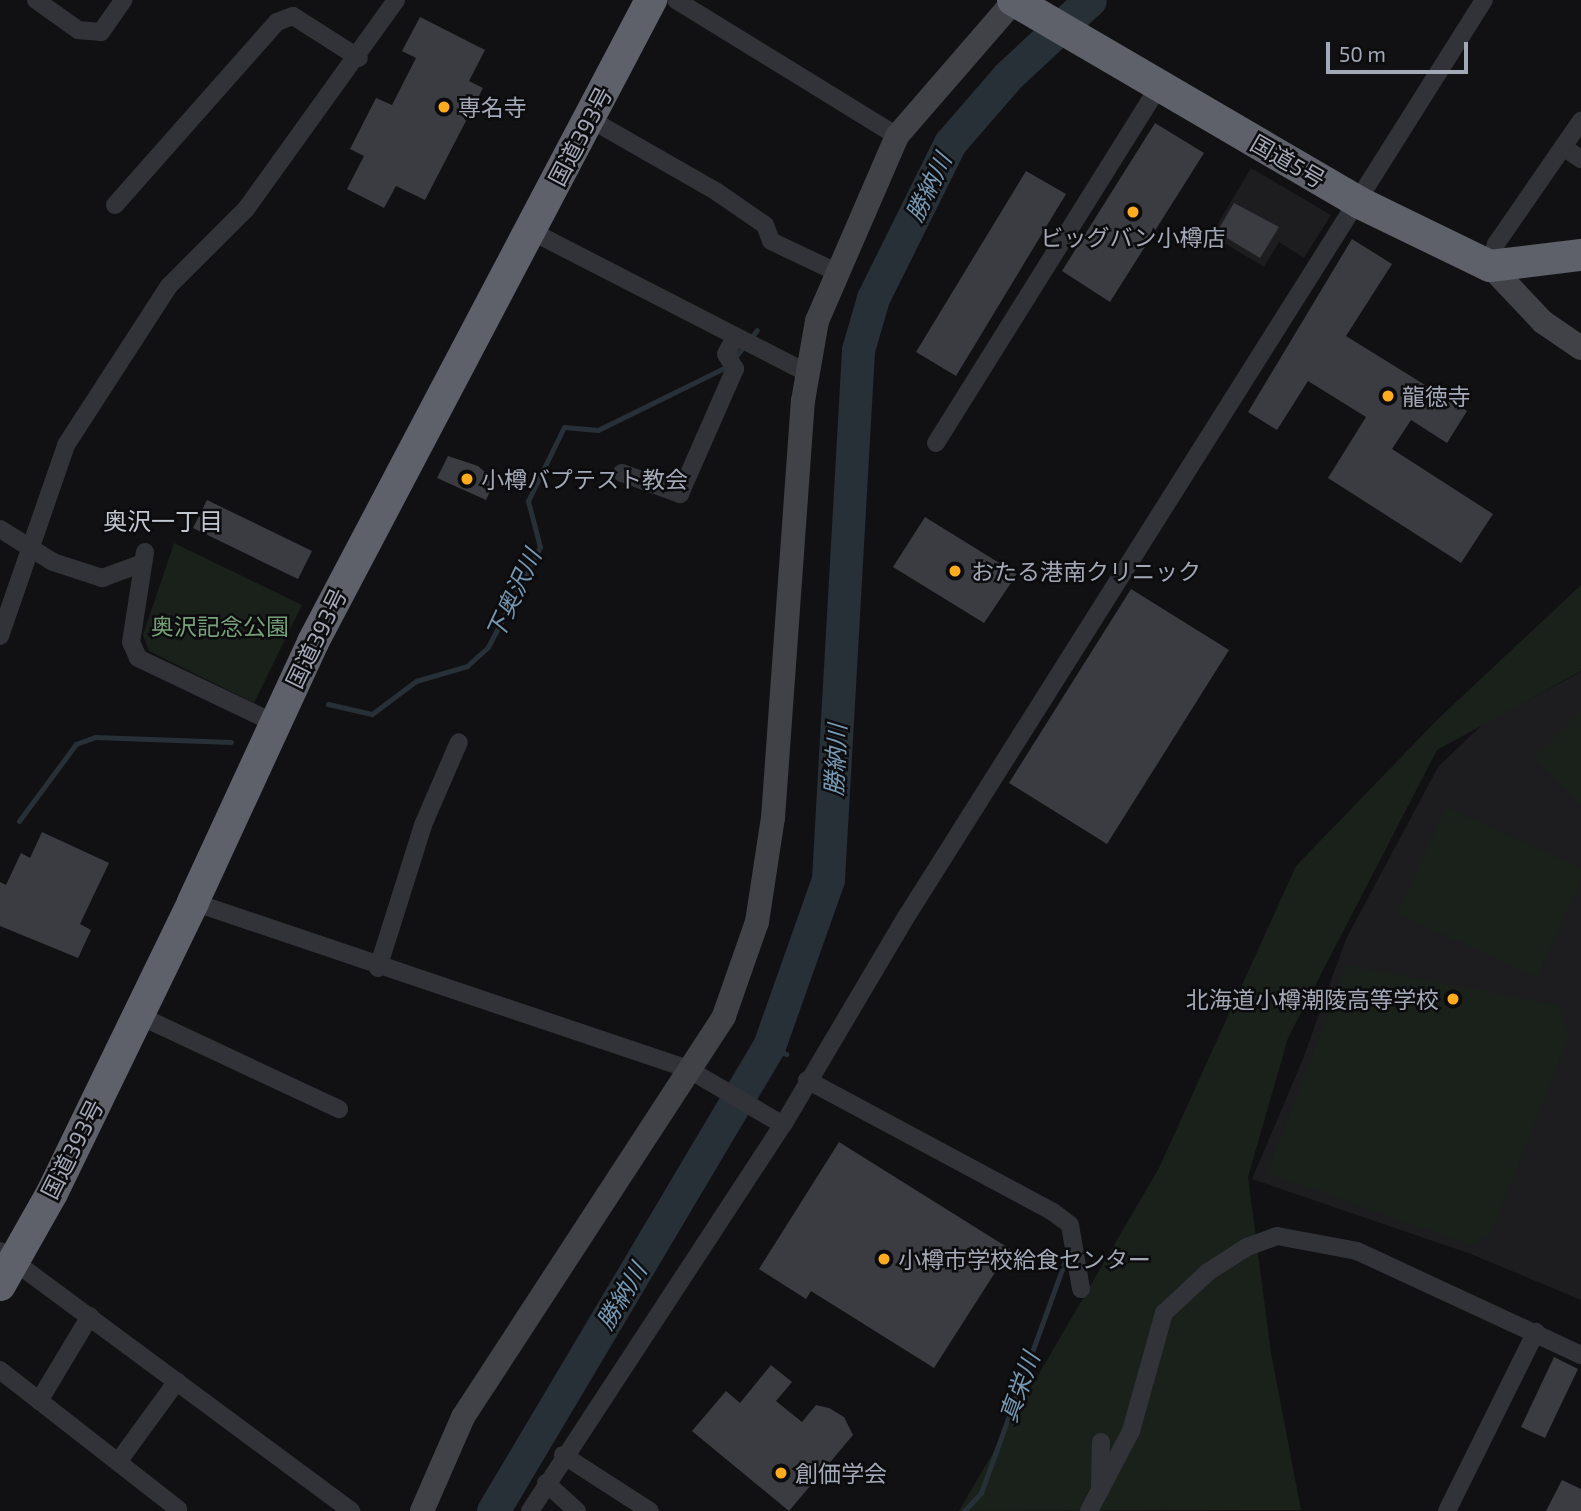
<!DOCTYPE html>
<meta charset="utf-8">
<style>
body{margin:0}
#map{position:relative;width:1581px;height:1511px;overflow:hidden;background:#111113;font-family:"Exo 2","Noto Sans JP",sans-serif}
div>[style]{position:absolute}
.built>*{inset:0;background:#1d1d20}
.green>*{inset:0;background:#19211a}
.stream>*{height:5px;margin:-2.5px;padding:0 2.5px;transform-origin:2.5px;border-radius:2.5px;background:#273037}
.river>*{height:33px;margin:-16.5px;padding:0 16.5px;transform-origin:16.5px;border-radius:16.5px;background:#273037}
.building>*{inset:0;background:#3b3c41}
.street>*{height:18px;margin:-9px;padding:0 9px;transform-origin:9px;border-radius:9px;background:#323338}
.secondary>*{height:24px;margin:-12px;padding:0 12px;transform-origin:12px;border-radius:12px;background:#404248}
.highway>*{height:32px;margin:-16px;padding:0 16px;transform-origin:16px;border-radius:16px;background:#5e6169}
.dots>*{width:19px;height:19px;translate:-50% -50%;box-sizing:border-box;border:4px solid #0c0c0e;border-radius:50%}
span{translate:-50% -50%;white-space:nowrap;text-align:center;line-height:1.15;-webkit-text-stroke:5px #0c0c0e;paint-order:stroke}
.poi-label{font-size:23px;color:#a2a8b5}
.left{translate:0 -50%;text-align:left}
.right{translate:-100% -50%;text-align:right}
.street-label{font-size:23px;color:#a2a8b5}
.park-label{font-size:23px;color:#77a178}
.water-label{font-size:24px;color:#7698b2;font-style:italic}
.neighbourhood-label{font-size:24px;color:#c3c7d0}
.scale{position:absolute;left:1326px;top:42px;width:142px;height:32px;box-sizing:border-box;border:4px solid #a2a8b5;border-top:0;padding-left:9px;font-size:21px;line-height:24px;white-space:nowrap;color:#a2a8b5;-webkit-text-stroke:5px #0c0c0e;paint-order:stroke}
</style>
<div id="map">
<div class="built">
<div style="clip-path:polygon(1251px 168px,1331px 215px,1304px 258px,1279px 242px,1264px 267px,1211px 235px)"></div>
<div style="clip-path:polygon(1581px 672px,1581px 1300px,1471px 1254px,1252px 1179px,1303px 1059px,1346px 939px,1438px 767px,1485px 722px)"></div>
</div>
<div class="green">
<div style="clip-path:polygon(174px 543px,302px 605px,254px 703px,149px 651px,143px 635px)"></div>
<div style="clip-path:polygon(1581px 585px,1581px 671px,1437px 750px,1288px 1038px,1248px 1177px,1271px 1353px,1301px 1510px,959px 1511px,1159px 1168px,1296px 866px,1437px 720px)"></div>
<div style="clip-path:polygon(1581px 710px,1581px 804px,1534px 757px)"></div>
<div style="clip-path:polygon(1446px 807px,1581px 868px,1581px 881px,1537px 977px,1397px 914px)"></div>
<div style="clip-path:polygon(1347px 965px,1557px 1005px,1569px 1036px,1490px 1235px,1470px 1245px,1267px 1173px)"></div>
</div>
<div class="stream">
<div style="left:328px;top:704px;width:45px;rotate:12.8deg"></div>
<div style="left:372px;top:714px;width:55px;rotate:-36.9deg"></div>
<div style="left:416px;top:681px;width:53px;rotate:-16.4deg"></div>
<div style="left:467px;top:666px;width:28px;rotate:-42deg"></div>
<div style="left:488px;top:647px;width:113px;rotate:-62.5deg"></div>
<div style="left:540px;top:547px;width:48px;rotate:-104.6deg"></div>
<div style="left:528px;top:501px;width:82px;rotate:-64.1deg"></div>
<div style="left:564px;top:427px;width:34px;rotate:5deg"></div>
<div style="left:598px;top:430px;width:145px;rotate:-26.2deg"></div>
<div style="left:728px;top:366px;width:46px;rotate:-51.1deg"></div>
<div style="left:19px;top:821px;width:96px;rotate:-53.5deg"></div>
<div style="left:76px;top:744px;width:20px;rotate:-20deg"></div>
<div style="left:95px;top:737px;width:136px;rotate:2.1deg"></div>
<div style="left:769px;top:1046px;width:19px;rotate:25deg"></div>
<div style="left:964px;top:1511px;width:25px;rotate:-47deg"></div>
<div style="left:981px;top:1493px;width:250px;rotate:-70.1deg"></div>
</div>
<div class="river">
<div style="left:493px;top:1511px;width:541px;rotate:-59.31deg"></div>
<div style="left:769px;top:1046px;width:177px;rotate:-70.5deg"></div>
<div style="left:828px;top:879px;width:530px;rotate:-86.75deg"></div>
<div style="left:858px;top:350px;width:54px;rotate:-73.9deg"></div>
<div style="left:873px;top:298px;width:173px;rotate:-63.6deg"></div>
<div style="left:950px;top:143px;width:90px;rotate:-49.1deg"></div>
<div style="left:1009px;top:75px;width:110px;rotate:-42.8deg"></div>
</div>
<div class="building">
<div style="clip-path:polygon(420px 17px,485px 50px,469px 81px,483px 88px,425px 200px,396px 186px,384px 208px,347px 189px,364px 156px,350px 149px,376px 98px,392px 105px,416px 58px,402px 51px)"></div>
<div style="clip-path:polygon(1155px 123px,1204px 153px,1110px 302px,1062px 271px)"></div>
<div style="clip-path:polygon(1026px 171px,1066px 194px,956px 376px,916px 352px)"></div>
<div style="clip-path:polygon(1234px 203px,1279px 227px,1260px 258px,1217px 232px)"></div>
<div style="clip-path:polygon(1352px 239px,1392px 264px,1346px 336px,1467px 411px,1447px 443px,1411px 420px,1392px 449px,1493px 514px,1461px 563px,1328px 478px,1366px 417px,1308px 381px,1277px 430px,1248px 412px)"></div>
<div style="clip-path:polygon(448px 456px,478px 466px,495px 481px,486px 500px,437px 478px)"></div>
<div style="clip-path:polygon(207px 500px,312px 551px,298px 579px,193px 528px)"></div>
<div style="clip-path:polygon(925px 517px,1017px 574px,984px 623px,893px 567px)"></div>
<div style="clip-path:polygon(1131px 589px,1229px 650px,1107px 844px,1009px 783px)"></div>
<div style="clip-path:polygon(42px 832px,109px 863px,80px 924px,91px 930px,78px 958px,0 926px,0 882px,6px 885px,21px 853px,30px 858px)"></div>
<div style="clip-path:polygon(839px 1142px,1010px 1249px,934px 1368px,811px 1291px,806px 1299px,759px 1269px)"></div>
<div style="clip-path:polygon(1554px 1357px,1578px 1369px,1545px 1438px,1521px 1427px)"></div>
<div style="clip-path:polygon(771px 1365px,792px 1382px,776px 1401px,802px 1422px,816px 1405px,829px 1408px,844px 1417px,853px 1435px,789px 1511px,692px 1431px,726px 1391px,740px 1403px)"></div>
<div style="clip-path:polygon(1562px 1480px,1581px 1489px,1581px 1511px,1546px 1511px)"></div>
</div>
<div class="street">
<div style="left:36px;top:0;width:52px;rotate:35.5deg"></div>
<div style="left:78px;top:30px;width:23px;rotate:5deg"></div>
<div style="left:101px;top:32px;width:39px;rotate:-55deg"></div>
<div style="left:676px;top:0;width:259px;rotate:31.6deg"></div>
<div style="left:588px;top:118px;width:149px;rotate:29.8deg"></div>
<div style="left:717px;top:192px;width:58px;rotate:34.5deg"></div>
<div style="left:765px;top:225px;width:17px;rotate:69deg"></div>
<div style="left:771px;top:241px;width:72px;rotate:25.5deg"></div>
<div style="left:1563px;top:147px;width:22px;rotate:34deg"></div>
<div style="left:115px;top:205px;width:244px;rotate:-48.5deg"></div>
<div style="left:277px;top:22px;width:17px;rotate:-21deg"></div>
<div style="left:293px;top:16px;width:78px;rotate:32.5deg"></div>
<div style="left:531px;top:231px;width:310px;rotate:27.2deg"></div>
<div style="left:1490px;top:266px;width:23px;rotate:-75deg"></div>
<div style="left:1496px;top:244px;width:150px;rotate:-55.4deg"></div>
<div style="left:936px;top:443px;width:421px;rotate:-58deg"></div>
<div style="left:622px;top:473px;width:62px;rotate:19.9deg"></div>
<div style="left:680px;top:494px;width:137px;rotate:-66.3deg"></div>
<div style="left:735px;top:369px;width:17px;rotate:-121deg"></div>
<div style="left:726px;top:354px;width:19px;rotate:-62deg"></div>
<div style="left:0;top:529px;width:62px;rotate:31.9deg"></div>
<div style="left:53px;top:562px;width:52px;rotate:18.1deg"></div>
<div style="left:102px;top:578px;width:44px;rotate:-20.1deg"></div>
<div style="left:145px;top:552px;width:91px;rotate:98.8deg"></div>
<div style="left:131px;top:642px;width:17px;rotate:66deg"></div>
<div style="left:138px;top:658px;width:151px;rotate:25.5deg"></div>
<div style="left:0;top:636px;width:202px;rotate:-70.9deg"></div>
<div style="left:66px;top:445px;width:189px;rotate:-57.1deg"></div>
<div style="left:169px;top:286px;width:109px;rotate:-45deg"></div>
<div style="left:246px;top:209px;width:257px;rotate:-54.3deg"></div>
<div style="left:193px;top:902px;width:522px;rotate:18.64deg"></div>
<div style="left:688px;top:1069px;width:110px;rotate:30.5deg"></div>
<div style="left:378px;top:968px;width:150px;rotate:-72.5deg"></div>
<div style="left:423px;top:825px;width:90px;rotate:-66.6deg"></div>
<div style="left:138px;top:1015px;width:222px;rotate:25.1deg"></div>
<div style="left:807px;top:1080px;width:279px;rotate:28.2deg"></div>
<div style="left:1053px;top:1212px;width:21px;rotate:37deg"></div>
<div style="left:1070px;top:1225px;width:65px;rotate:80.2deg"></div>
<div style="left:0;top:1251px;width:437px;rotate:36.5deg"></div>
<div style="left:0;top:1370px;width:226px;rotate:38deg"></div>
<div style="left:39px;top:1401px;width:99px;rotate:-59deg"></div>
<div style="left:563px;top:1455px;width:103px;rotate:32.8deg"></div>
<div style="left:118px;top:1462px;width:100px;rotate:-53.9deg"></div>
<div style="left:546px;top:1483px;width:42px;rotate:42.1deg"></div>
<div style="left:1100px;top:1485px;width:43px;rotate:-88.7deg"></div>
<div style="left:530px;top:1511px;width:462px;rotate:-56.8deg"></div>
<div style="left:783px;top:1125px;width:245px;rotate:-59.4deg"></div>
<div style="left:908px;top:914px;width:1080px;rotate:-57.78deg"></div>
<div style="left:1089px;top:1511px;width:90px;rotate:-62.3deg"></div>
<div style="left:1131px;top:1431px;width:123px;rotate:-74.4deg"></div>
<div style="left:1164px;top:1313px;width:60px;rotate:-43deg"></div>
<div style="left:1208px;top:1272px;width:46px;rotate:-32.7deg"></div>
<div style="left:1247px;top:1247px;width:32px;rotate:-20deg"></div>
<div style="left:1277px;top:1236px;width:81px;rotate:10.6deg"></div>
<div style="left:1357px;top:1251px;width:247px;rotate:24.9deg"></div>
<div style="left:1447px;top:1511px;width:200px;rotate:-63.6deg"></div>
</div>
<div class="secondary">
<div style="left:1490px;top:266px;width:77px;rotate:46.6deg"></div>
<div style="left:1543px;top:322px;width:46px;rotate:34.4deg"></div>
<div style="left:422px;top:1511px;width:103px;rotate:-66.4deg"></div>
<div style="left:463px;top:1417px;width:478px;rotate:-56.9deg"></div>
<div style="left:724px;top:1016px;width:100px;rotate:-70.7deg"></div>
<div style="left:757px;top:922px;width:105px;rotate:-81.3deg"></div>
<div style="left:773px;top:818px;width:418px;rotate:-85.9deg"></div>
<div style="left:803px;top:401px;width:81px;rotate:-80.1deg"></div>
<div style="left:817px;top:321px;width:202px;rotate:-66.6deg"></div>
<div style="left:897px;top:136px;width:179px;rotate:-49.1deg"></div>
</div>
<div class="highway">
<div style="left:1013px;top:0;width:402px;rotate:30.3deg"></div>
<div style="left:1360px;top:203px;width:144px;rotate:25.9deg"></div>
<div style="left:1490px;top:266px;width:92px;rotate:-6.9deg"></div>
<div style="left:0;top:1285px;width:106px;rotate:-60.5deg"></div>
<div style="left:52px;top:1193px;width:323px;rotate:-64.1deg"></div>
<div style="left:193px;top:902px;width:286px;rotate:-65.2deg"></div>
<div style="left:313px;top:642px;width:726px;rotate:-62.23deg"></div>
</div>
<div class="dots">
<div style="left:444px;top:107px;background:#fdac1f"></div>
<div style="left:1133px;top:212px;background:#fdac1f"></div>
<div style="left:1388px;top:396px;background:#fdac1f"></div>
<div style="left:467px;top:479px;background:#fdac1f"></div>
<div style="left:955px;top:571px;background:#fdac1f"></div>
<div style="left:1453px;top:999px;background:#fdac1f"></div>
<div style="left:884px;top:1259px;background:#fdac1f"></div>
<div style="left:781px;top:1473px;background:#fdac1f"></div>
</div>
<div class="poi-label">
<span class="left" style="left:458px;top:107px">専名寺</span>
<span style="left:1133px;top:237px">ビッグバン小樽店</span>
<span class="left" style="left:1402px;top:396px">龍徳寺</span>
<span class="left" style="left:481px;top:479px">小樽バプテスト教会</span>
<span class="left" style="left:971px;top:571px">おたる港南クリニック</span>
<span class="right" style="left:1439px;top:999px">北海道小樽潮陵高等学校</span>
<span class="left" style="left:898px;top:1259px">小樽市学校給食センター</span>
<span class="left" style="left:795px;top:1473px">創価学会</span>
</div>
<div class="street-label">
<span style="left:580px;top:136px;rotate:-62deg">国道393号</span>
<span style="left:1288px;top:161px;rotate:30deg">国道5号</span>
<span style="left:316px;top:638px;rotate:-64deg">国道393号</span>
<span style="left:72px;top:1149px;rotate:-63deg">国道393号</span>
</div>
<div class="park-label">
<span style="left:220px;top:626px">奥沢記念公園</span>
</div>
<div class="water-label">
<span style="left:928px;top:187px;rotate:-64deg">勝納川</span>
<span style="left:513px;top:594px;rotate:-65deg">下奥沢川</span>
<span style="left:835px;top:760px;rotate:-87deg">勝納川</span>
<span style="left:621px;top:1296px;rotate:-59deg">勝納川</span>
<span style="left:1019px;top:1387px;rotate:-70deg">真栄川</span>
</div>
<div class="neighbourhood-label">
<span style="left:163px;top:521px">奥沢一丁目</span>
</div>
<div class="scale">50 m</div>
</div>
